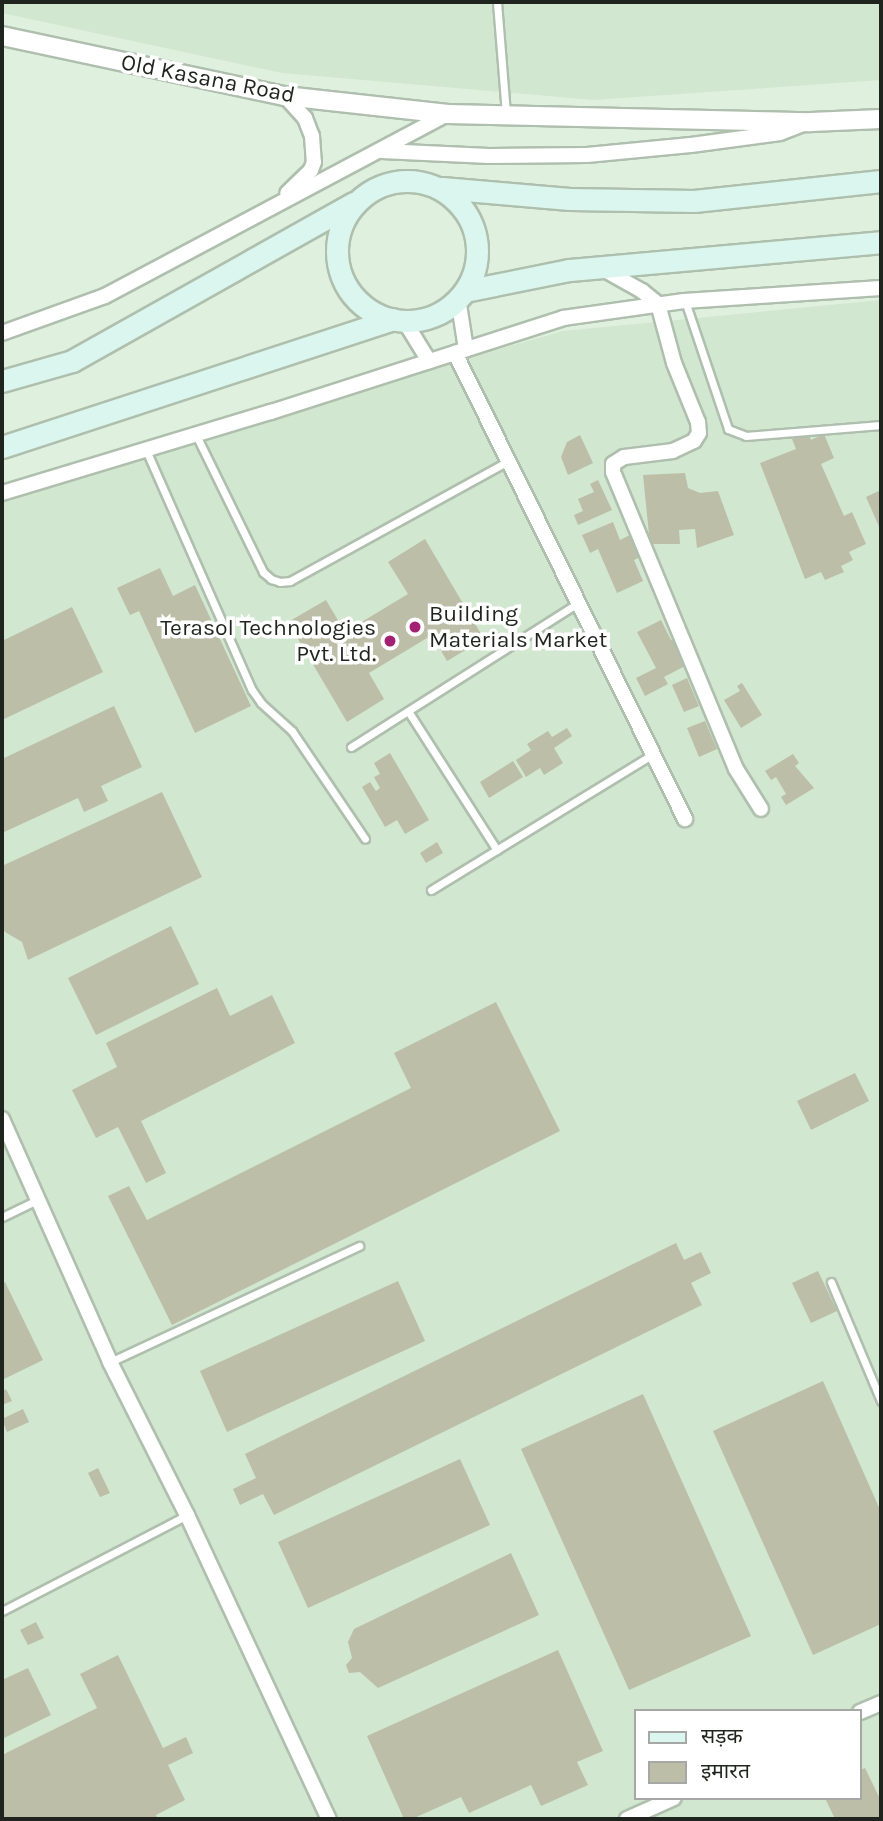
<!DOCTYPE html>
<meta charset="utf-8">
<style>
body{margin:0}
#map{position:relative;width:883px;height:1821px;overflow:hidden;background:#e0f0de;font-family:Karla,"Noto Sans Devanagari",sans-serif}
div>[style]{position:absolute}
.built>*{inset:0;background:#d1e7cf}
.building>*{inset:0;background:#bcbea8}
.roads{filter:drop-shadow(2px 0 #afbfae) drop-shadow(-2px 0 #afbfae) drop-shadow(0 2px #afbfae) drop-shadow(0 -2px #afbfae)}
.service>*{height:7px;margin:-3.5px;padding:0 3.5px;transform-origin:3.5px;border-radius:3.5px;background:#fff}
.minor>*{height:14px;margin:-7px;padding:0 7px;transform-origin:7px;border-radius:7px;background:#fff}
.tertiary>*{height:18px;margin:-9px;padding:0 9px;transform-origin:9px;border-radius:9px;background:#fff}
.secondary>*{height:21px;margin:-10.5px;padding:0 10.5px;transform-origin:10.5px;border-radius:10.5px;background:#dbf6ee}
.secondary>.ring{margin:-10.5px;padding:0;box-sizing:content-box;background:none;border:21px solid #dbf6ee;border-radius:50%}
.dots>*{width:19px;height:19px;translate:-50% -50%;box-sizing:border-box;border:4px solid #fff;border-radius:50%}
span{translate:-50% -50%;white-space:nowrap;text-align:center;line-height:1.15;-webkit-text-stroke:7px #fff;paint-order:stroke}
.street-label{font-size:23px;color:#1f251e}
.poi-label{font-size:23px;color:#1f251e}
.left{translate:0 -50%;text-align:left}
.right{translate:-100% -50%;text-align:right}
.frame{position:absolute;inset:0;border:4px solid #1f251e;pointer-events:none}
.legend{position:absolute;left:634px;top:1709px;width:228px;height:91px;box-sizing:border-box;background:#fff;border:2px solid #a5a8a5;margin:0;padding:9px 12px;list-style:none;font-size:21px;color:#1f251e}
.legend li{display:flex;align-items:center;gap:14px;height:35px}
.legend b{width:35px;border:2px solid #a5a8a5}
</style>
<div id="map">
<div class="built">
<div style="clip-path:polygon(2px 2px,881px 2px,881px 80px,593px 100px,282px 73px,2px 13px)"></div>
<div style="clip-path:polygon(evenodd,881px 300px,881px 1819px,2px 1819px,2px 490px,563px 331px,881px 300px,636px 1711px,860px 1711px,860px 1798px,636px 1798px,636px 1711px)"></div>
</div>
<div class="building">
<div style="clip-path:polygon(808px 432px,811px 440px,824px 434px,834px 458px,821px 464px,844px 516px,852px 512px,866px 544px,849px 552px,853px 560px,841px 566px,844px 572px,825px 580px,821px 572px,805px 579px,760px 463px,796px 449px,792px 439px)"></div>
<div style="clip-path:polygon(580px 435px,593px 463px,568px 475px,561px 457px,567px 442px)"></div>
<div style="clip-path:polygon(685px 473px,688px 488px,700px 493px,718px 491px,734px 535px,697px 548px,695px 529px,679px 530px,680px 544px,650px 544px,643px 475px)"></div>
<div style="clip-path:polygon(598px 480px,612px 510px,578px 525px,574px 515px,583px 511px,578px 499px,594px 492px,590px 484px)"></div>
<div style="clip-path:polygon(881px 490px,881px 531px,866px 497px)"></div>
<div style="clip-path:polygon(613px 522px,620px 540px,630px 535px,640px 557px,634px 560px,643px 581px,617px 593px,598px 549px,590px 553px,582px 535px)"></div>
<div style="clip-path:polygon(425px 539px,484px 639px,447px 661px,432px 635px,369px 673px,384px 699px,347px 722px,288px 622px,326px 600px,345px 632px,408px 594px,388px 562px)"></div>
<div style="clip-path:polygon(160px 568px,173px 596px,195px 585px,251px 706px,195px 733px,139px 611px,130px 615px,117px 588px)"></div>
<div style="clip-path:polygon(72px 607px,103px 672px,2px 720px,2px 641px)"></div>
<div style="clip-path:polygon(661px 620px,671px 640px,677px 637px,687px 657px,681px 660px,685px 666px,664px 677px,668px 684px,645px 696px,636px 678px,656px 668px,637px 632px)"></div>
<div style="clip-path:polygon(687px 678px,699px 706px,684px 712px,672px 685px)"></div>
<div style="clip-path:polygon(742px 683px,762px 715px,741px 728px,724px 700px,740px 691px,737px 686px)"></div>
<div style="clip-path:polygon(114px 706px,142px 767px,101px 786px,108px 801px,84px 812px,78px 798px,2px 833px,2px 759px)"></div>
<div style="clip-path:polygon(705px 721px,717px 749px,699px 757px,687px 728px)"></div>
<div style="clip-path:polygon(567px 728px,572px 736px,554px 748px,563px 763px,544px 775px,540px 768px,526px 777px,516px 760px,531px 750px,527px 744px,548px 731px,552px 737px)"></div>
<div style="clip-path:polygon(390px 753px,429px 820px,405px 834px,397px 820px,385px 827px,362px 787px,370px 782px,376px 791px,380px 788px,374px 777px,380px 774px,374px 763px)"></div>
<div style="clip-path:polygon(793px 754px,799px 763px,795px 766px,814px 788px,786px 805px,781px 797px,786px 794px,776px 777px,771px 780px,765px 771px)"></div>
<div style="clip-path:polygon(513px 761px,523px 777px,489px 798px,480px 782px)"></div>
<div style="clip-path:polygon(162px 792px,202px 877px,28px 960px,22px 942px,5px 932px,2px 926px,2px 866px)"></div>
<div style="clip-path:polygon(437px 842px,443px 853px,426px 863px,420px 853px)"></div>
<div style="clip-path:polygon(171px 926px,199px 984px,96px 1035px,68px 978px)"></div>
<div style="clip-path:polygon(217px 988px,230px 1016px,272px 995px,295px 1043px,141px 1121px,166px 1173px,146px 1183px,118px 1127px,96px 1138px,72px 1090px,117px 1067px,106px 1043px)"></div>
<div style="clip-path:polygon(496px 1002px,560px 1131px,172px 1325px,108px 1196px,129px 1186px,147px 1220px,411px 1088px,394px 1053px)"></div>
<div style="clip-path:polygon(855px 1073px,869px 1101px,811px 1130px,797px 1101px)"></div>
<div style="clip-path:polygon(676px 1243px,684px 1260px,701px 1252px,711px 1273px,691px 1283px,702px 1305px,274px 1515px,263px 1494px,240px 1505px,233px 1489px,256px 1478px,245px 1454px)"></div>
<div style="clip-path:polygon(818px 1271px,837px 1311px,811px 1323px,792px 1283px)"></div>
<div style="clip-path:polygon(398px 1281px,425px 1341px,227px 1432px,200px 1371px)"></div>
<div style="clip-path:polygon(5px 1282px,43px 1360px,2px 1380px,2px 1284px)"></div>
<div style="clip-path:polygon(823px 1381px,881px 1512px,881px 1624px,813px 1655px,713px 1431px)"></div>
<div style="clip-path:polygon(6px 1389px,12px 1401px,2px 1405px,2px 1392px)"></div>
<div style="clip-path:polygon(643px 1394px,751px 1636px,629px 1690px,521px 1449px)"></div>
<div style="clip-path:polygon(23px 1409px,29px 1422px,7px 1432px,2px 1419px)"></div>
<div style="clip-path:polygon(460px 1459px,490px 1525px,308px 1608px,278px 1542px)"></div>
<div style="clip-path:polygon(98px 1468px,110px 1493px,100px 1497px,88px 1473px)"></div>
<div style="clip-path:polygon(511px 1553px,539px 1615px,378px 1688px,360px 1672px,349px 1673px,346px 1665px,352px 1658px,348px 1642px,354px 1629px)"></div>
<div style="clip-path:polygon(36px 1622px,44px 1638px,28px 1645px,20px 1630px)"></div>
<div style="clip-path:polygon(558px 1650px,603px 1751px,577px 1762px,588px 1785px,541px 1806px,531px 1785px,469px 1813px,461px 1797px,412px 1819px,404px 1819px,367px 1736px)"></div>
<div style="clip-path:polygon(118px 1655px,163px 1748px,186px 1737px,193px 1753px,168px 1765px,185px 1800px,156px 1815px,158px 1819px,2px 1819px,2px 1755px,97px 1708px,80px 1674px)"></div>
<div style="clip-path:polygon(28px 1668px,51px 1715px,2px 1739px,2px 1680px)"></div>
<div style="clip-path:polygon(865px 1768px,881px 1801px,881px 1819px,835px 1819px,825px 1798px,860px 1798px,860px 1770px)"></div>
</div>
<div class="roads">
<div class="service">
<div style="left:497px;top:2px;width:112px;rotate:85.4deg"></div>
<div style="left:685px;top:301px;width:135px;rotate:71.4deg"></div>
<div style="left:728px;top:429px;width:19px;rotate:21deg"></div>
<div style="left:746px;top:436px;width:135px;rotate:-4.7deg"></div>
<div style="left:196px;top:435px;width:153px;rotate:63.9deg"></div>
<div style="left:263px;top:572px;width:11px;rotate:41deg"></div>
<div style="left:271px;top:579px;width:9px;rotate:18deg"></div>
<div style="left:280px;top:582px;width:10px;rotate:-6deg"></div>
<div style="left:290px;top:581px;width:249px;rotate:-28.8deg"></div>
<div style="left:146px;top:450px;width:262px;rotate:66.2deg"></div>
<div style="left:252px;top:690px;width:16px;rotate:55deg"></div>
<div style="left:261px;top:703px;width:42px;rotate:42.1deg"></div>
<div style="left:292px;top:731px;width:130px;rotate:55.9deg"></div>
<div style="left:408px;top:711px;width:165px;rotate:57.4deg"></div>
<div style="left:351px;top:747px;width:269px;rotate:-32.4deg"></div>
<div style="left:431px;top:890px;width:260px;rotate:-31.5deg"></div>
<div style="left:2px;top:1217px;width:41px;rotate:-25.9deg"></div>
<div style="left:831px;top:1282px;width:129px;rotate:67.2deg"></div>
<div style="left:110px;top:1362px;width:275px;rotate:-25deg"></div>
<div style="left:2px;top:1611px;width:208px;rotate:-27.4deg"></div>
</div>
<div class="minor">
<div style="left:285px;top:96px;width:30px;rotate:48deg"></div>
<div style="left:305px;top:118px;width:19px;rotate:69deg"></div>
<div style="left:312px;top:136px;width:26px;rotate:86deg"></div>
<div style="left:314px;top:162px;width:9px;rotate:111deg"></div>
<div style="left:311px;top:170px;width:33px;rotate:136deg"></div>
<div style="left:382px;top:151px;width:107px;rotate:2.7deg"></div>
<div style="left:489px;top:156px;width:98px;rotate:-0.6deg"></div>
<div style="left:587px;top:155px;width:104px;rotate:-5.5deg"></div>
<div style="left:691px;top:145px;width:90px;rotate:-7.7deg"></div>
<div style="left:780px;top:133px;width:25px;rotate:-21deg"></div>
<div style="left:601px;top:268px;width:47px;rotate:29.3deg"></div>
<div style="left:642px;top:291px;width:21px;rotate:39deg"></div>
<div style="left:658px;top:304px;width:61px;rotate:74.8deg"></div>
<div style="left:674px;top:363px;width:64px;rotate:67.9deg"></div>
<div style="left:698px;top:422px;width:11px;rotate:85deg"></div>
<div style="left:699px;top:433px;width:9px;rotate:122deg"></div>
<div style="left:694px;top:441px;width:23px;rotate:155deg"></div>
<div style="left:673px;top:451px;width:49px;rotate:173deg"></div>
<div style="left:624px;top:457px;width:13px;rotate:148deg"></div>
<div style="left:613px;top:464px;width:8px;rotate:90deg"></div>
<div style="left:613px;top:472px;width:321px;rotate:67.5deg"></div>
<div style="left:736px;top:769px;width:47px;rotate:58deg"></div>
<div style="left:458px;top:298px;width:52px;rotate:81.1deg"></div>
<div style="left:405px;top:322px;width:46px;rotate:58.4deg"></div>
<div style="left:2px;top:333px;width:109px;rotate:-19.8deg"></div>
<div style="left:105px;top:296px;width:388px;rotate:-28deg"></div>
<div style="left:455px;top:353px;width:520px;rotate:63.73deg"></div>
<div style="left:2px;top:493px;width:281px;rotate:-16.8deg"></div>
<div style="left:271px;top:412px;width:307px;rotate:-17.8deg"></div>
<div style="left:563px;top:318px;width:122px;rotate:-8deg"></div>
<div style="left:684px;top:301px;width:197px;rotate:-3.8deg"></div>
<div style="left:2px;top:1119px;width:266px;rotate:66deg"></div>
<div style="left:110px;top:1362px;width:171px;rotate:63.3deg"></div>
<div style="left:187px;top:1515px;width:336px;rotate:65deg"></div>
<div style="left:860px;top:1712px;width:23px;rotate:-23deg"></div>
<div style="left:627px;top:1819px;width:51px;rotate:-24.1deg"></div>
</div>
<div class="tertiary">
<div style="left:2px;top:36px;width:289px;rotate:12deg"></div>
<div style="left:285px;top:96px;width:164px;rotate:6.3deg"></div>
<div style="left:448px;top:114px;width:363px;rotate:1.3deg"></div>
<div style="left:811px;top:122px;width:70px;rotate:-2.5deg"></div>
</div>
<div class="secondary">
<div class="ring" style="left:337px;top:181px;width:119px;height:119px"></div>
<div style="left:442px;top:188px;width:128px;rotate:4.9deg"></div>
<div style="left:570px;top:199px;width:124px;rotate:0.9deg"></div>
<div style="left:694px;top:201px;width:188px;rotate:-6.1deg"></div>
<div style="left:465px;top:291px;width:106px;rotate:-11.4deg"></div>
<div style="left:569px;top:270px;width:313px;rotate:-5.1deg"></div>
<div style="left:2px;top:381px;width:73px;rotate:-15.9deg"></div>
<div style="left:72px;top:361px;width:323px;rotate:-29.3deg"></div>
<div style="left:2px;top:447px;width:411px;rotate:-18.1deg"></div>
</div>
</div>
<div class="dots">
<div style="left:415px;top:627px;background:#a22172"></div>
<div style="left:390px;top:641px;background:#a22172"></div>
</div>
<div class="street-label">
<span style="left:208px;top:79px;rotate:11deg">Old Kasana Road</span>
</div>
<div class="poi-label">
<span class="left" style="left:429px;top:627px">Building<br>Materials Market</span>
<span class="right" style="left:376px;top:641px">Terasol Technologies<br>Pvt. Ltd.</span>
</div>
<div class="frame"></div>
<ul class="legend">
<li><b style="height:9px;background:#dbf6ee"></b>सड़क</li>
<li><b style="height:19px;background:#bcbea8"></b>इमारत</li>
</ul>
</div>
